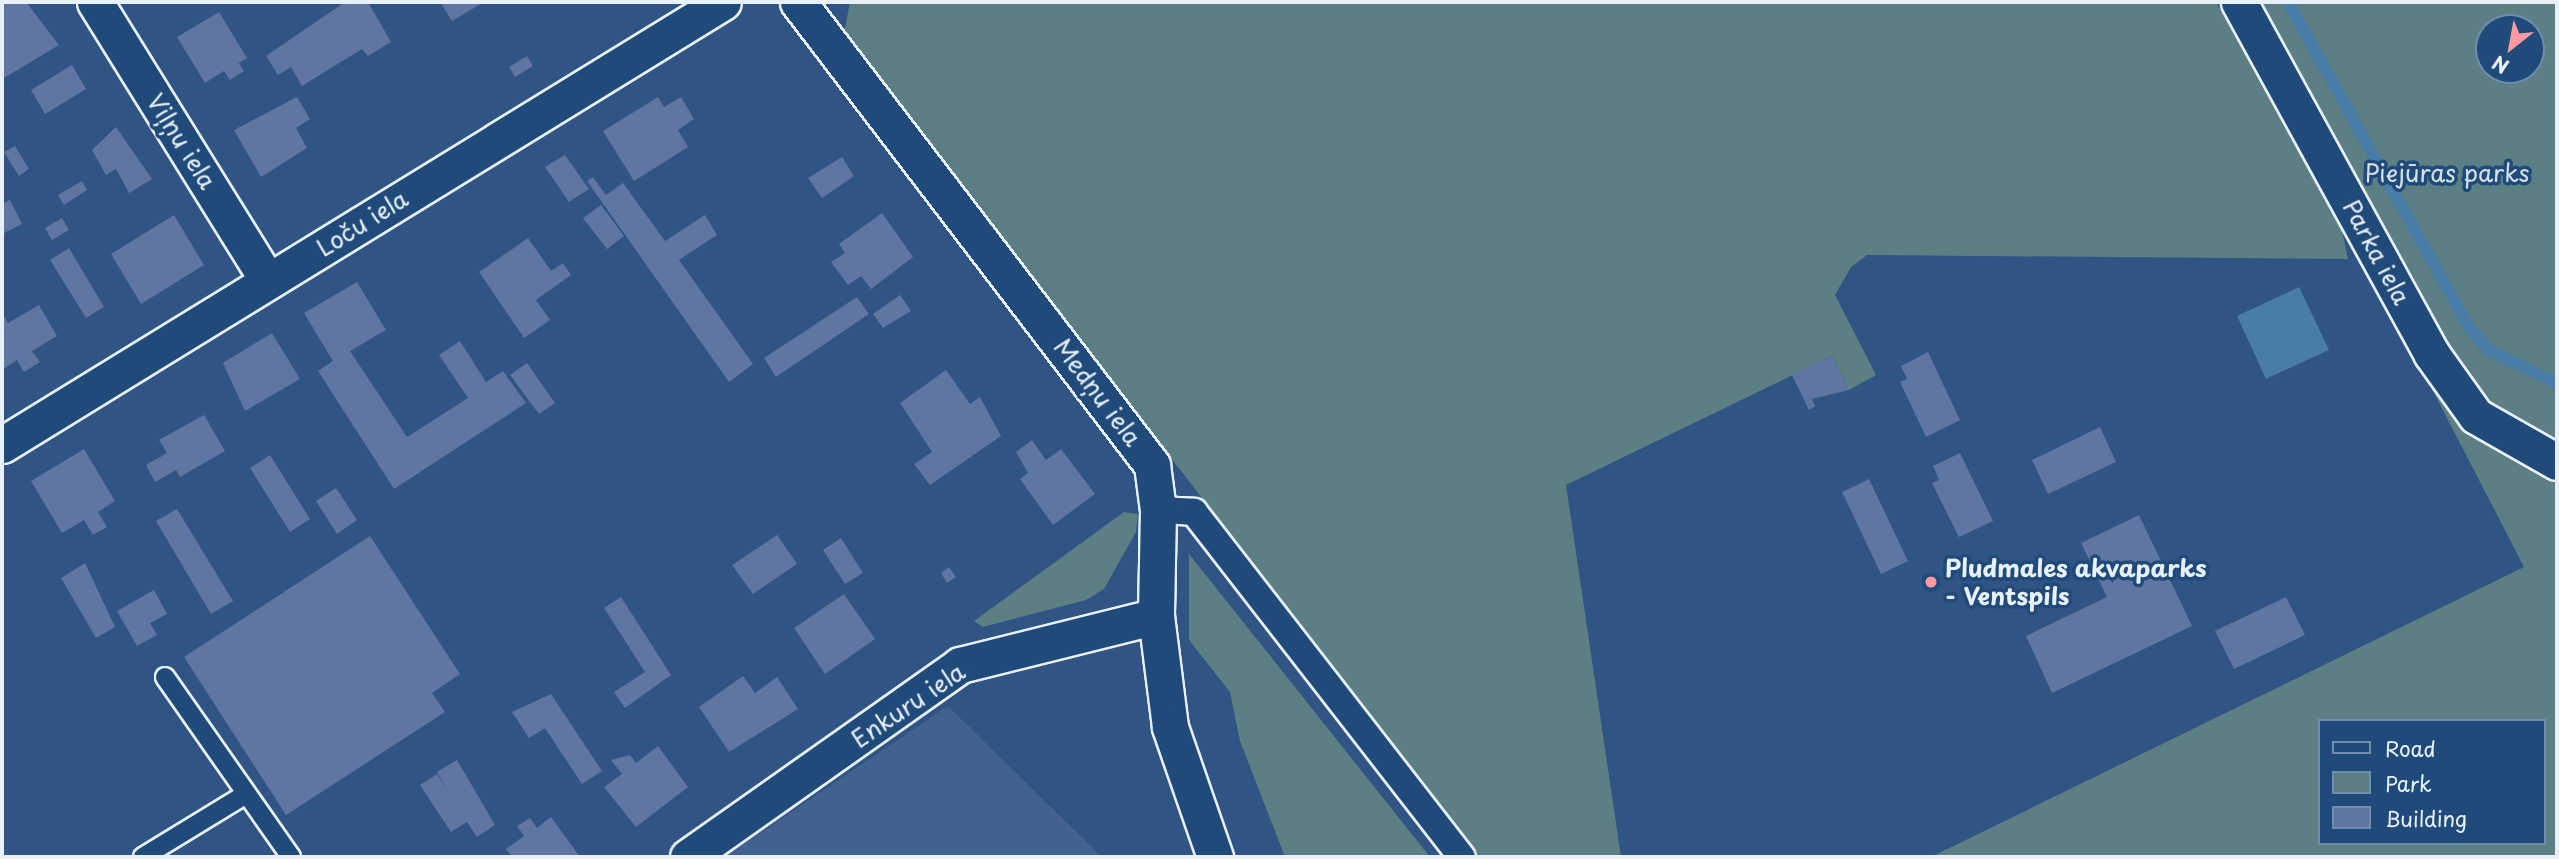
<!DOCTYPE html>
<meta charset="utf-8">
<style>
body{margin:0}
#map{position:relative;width:2559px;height:859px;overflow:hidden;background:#305484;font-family:"Playpen Sans",sans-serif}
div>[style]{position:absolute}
.built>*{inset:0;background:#41618f}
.green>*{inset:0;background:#5c7f84}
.water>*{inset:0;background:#497ca6}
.stream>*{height:12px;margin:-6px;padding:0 6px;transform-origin:6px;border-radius:6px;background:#497ca6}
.building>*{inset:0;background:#5f75a2}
.roads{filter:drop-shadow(2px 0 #e8f1f8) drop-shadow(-2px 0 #e8f1f8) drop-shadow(0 2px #e8f1f8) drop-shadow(0 -2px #e8f1f8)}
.service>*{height:18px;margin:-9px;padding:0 9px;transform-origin:9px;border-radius:9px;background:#1f4a7a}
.pedestrian>*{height:26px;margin:-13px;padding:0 13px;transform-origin:13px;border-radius:13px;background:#1f4a7a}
.minor>*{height:35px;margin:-17.5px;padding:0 17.5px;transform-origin:17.5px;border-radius:17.5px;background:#1f4a7a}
.dots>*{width:19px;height:19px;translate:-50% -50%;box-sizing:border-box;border:4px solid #1f4a7a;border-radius:50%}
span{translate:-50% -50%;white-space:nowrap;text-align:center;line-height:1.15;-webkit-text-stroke:7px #1f4a7a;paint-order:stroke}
.street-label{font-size:24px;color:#e8f1f8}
.park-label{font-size:24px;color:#d3e0e7}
.poi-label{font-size:24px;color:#e8f1f8;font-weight:700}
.left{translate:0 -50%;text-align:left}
.frame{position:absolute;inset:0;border:4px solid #e8f1f8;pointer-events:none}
.legend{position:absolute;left:2318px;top:719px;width:228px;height:126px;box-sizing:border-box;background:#1f4a7a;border:2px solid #6f8dac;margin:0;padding:9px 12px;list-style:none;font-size:21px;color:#e8f1f8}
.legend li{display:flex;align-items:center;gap:14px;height:35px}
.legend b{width:35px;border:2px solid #6f8dac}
.north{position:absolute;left:2475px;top:14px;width:70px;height:70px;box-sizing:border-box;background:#1f4a7a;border:2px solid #6f8dac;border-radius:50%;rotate:211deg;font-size:19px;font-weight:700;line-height:28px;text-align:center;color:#e8f1f8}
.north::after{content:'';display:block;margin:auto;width:24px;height:32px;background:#ff9aa2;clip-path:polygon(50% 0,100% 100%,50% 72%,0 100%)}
</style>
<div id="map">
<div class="built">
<div style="clip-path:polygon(948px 706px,1102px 857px,725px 857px)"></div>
</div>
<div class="green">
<div style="clip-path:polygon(850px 2px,2216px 2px,2340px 221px,2348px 259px,1867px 255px,1851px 267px,1835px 295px,1876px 375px,1849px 390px,1832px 356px,1566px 485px,1621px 857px,1479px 857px,844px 34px)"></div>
<div style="clip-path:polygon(evenodd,2232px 2px,2557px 2px,2557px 857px,1931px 857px,2524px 567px,2232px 2px,2489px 28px,2531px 28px,2531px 70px,2489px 70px,2489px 28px,2232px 2px,2319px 721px,2543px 721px,2543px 843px,2319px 843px,2319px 721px)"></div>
<div style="clip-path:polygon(1124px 512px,1138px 514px,1136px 532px,1104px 589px,1086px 600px,983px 627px,974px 621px)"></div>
<div style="clip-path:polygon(1189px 554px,1430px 857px,1285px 857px,1240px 741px,1230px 692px,1189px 640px)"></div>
</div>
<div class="water">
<div style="clip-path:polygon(2299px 287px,2329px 350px,2266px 379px,2237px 316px)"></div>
</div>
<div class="stream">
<div style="left:2288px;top:2px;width:372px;rotate:60.9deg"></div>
<div style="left:2469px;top:327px;width:30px;rotate:50deg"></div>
<div style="left:2488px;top:350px;width:76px;rotate:25.6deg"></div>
</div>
<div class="building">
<div style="clip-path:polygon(2px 2px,26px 2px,59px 45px,4px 78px)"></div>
<div style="clip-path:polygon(345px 2px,368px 2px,391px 42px,368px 56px,362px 49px,302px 86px,291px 67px,278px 75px,266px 56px)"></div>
<div style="clip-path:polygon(440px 2px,484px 2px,452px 21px)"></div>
<div style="clip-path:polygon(219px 12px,247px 58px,239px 63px,244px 71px,230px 80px,224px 71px,205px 83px,177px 37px)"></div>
<div style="clip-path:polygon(527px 56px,533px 66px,515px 77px,509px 67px)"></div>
<div style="clip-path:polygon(72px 65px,86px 89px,45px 114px,31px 90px)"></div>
<div style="clip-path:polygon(297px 97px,310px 119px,296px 128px,307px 148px,261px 177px,234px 130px)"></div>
<div style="clip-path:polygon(658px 97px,664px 107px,681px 97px,694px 119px,678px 130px,688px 147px,634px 181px,603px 131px)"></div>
<div style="clip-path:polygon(116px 127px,152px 179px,129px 193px,116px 169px,106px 175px,92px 150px)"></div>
<div style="clip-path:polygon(15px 146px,29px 169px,19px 176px,4px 152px)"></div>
<div style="clip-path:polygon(565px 155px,589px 189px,569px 202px,545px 167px)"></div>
<div style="clip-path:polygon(842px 157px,854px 176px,822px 198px,808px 178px)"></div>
<div style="clip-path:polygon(593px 177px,606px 195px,623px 183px,665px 241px,705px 215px,717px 235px,679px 260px,753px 364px,729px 382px,587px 181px)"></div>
<div style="clip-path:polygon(82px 181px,87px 190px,64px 205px,58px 195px)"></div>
<div style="clip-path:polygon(10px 200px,22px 224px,2px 234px,2px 204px)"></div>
<div style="clip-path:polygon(601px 205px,624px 236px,607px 249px,583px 218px)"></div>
<div style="clip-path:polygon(882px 213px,913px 257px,871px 289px,861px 276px,848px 285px,831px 262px,845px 253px,839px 244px)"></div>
<div style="clip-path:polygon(174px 215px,204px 265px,141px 304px,111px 254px)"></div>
<div style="clip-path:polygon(62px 218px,69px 230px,52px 240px,45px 228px)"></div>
<div style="clip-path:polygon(528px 238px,551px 271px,563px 263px,571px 275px,536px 300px,550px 320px,524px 338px,479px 272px)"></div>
<div style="clip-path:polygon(69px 248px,104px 307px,86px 318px,50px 260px)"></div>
<div style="clip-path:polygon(357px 282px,386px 330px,350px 351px,407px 437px,468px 398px,439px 355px,460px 341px,486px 382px,503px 371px,526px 403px,394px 489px,318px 371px,333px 361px,304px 313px)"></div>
<div style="clip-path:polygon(900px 295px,911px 311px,883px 328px,873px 314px)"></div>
<div style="clip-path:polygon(857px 297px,869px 314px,776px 377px,764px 358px)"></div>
<div style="clip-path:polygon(39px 305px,57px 336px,32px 351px,40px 362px,24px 372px,17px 360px,2px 370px,2px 313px,8px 323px)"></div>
<div style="clip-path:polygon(272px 333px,300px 379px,245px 411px,223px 363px)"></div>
<div style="clip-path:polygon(1928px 352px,1960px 420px,1926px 437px,1900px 382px,1907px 379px,1901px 366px)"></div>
<div style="clip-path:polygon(1832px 356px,1849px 390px,1812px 399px,1815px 406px,1809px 410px,1792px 375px)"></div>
<div style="clip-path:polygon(527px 363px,555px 403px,539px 414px,510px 375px)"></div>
<div style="clip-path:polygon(946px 370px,970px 404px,980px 397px,1001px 436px,930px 485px,914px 464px,932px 452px,900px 403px)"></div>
<div style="clip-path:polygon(204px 415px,225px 451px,180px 477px,176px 470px,155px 482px,146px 465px,167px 453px,159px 440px)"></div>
<div style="clip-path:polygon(2100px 427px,2116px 462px,2048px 494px,2032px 460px)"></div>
<div style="clip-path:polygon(1032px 440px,1046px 460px,1061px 449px,1095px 494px,1053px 525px,1020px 479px,1028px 473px,1016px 452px)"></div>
<div style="clip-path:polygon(84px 449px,115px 501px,98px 512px,107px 527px,93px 535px,84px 520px,62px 533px,31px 481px)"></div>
<div style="clip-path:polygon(1960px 453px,1993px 521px,1959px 537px,1932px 483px,1939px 480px,1933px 466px)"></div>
<div style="clip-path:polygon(270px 455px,310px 519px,290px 532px,250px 468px)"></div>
<div style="clip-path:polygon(1869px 479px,1908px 561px,1881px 574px,1842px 492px)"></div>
<div style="clip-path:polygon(336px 488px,357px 520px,337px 534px,316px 501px)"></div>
<div style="clip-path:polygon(177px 509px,233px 601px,211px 614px,156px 521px)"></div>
<div style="clip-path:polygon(2139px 515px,2192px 626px,2052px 693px,2026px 636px,2107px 597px,2081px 543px)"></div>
<div style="clip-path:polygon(777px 535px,797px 564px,753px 594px,732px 565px)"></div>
<div style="clip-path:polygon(370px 536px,460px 674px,432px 693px,445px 712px,286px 815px,184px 657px)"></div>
<div style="clip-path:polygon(841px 538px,863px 573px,845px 584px,823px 550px)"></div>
<div style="clip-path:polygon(85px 563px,115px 627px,96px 638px,61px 578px)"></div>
<div style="clip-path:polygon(949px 567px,956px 577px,947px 583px,941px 573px)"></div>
<div style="clip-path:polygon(154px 590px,167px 614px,150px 623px,157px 635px,137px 646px,117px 611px)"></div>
<div style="clip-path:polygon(844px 594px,875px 639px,825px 674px,794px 628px)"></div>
<div style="clip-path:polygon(621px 597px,671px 675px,625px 708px,614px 692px,645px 672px,604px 608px)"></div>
<div style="clip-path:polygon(2286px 597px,2305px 635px,2234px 669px,2215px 631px)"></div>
<div style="clip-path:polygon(743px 676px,755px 693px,777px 677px,798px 709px,729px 752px,699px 707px)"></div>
<div style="clip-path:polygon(551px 694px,602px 771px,582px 784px,545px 728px,529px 738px,512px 712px)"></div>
<div style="clip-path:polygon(658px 746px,688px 787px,636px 827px,604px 787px,622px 774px,611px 760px,630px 755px,636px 763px)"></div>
<div style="clip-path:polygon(457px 760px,495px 825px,477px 837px,467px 822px,451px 832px,420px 785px,437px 774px,448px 791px,437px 772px)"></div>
<div style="clip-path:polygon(551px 817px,580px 857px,512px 857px,506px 849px,524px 836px,517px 826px,530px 818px,537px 828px)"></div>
</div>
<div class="roads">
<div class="service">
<div style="left:165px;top:677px;width:220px;rotate:55deg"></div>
<div style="left:143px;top:857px;width:117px;rotate:-31.4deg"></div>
</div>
<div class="pedestrian">
<div style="left:1158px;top:510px;width:36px;rotate:3deg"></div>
<div style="left:1194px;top:512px;width:437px;rotate:52.2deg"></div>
</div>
<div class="minor">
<div style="left:95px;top:2px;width:328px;rotate:58.2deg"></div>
<div style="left:798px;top:2px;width:583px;rotate:52.6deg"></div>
<div style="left:1152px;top:465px;width:45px;rotate:82.4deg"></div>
<div style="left:1158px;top:510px;width:106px;rotate:91.1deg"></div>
<div style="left:1156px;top:616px;width:112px;rotate:82.8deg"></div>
<div style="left:1170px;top:727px;width:138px;rotate:70.9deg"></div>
<div style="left:2239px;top:2px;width:400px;rotate:61.3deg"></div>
<div style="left:2431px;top:353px;width:77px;rotate:54.5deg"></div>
<div style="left:2476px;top:416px;width:93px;rotate:29.6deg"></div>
<div style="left:2px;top:445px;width:846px;rotate:-31.57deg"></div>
<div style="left:688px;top:857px;width:333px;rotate:-35.2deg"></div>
<div style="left:960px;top:665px;width:202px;rotate:-14deg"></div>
</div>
</div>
<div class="dots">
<div style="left:1931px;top:582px;background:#ff9aa2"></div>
</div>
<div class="street-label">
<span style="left:182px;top:141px;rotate:58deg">Viļņu iela</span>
<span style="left:362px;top:223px;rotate:-32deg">Loču iela</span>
<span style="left:2377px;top:252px;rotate:62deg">Parka iela</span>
<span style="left:1098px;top:392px;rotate:53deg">Medņu iela</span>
<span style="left:908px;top:705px;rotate:-34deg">Enkuru iela</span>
</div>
<div class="park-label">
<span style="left:2447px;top:173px">Piejūras parks</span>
</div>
<div class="poi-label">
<span class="left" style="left:1945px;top:582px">Pludmales akvaparks<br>- Ventspils</span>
</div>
<div class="frame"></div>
<ul class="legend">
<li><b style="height:9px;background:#1f4a7a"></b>Road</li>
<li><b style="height:19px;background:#5c7f84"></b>Park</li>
<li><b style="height:19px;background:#5f75a2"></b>Building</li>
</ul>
<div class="north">N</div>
</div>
